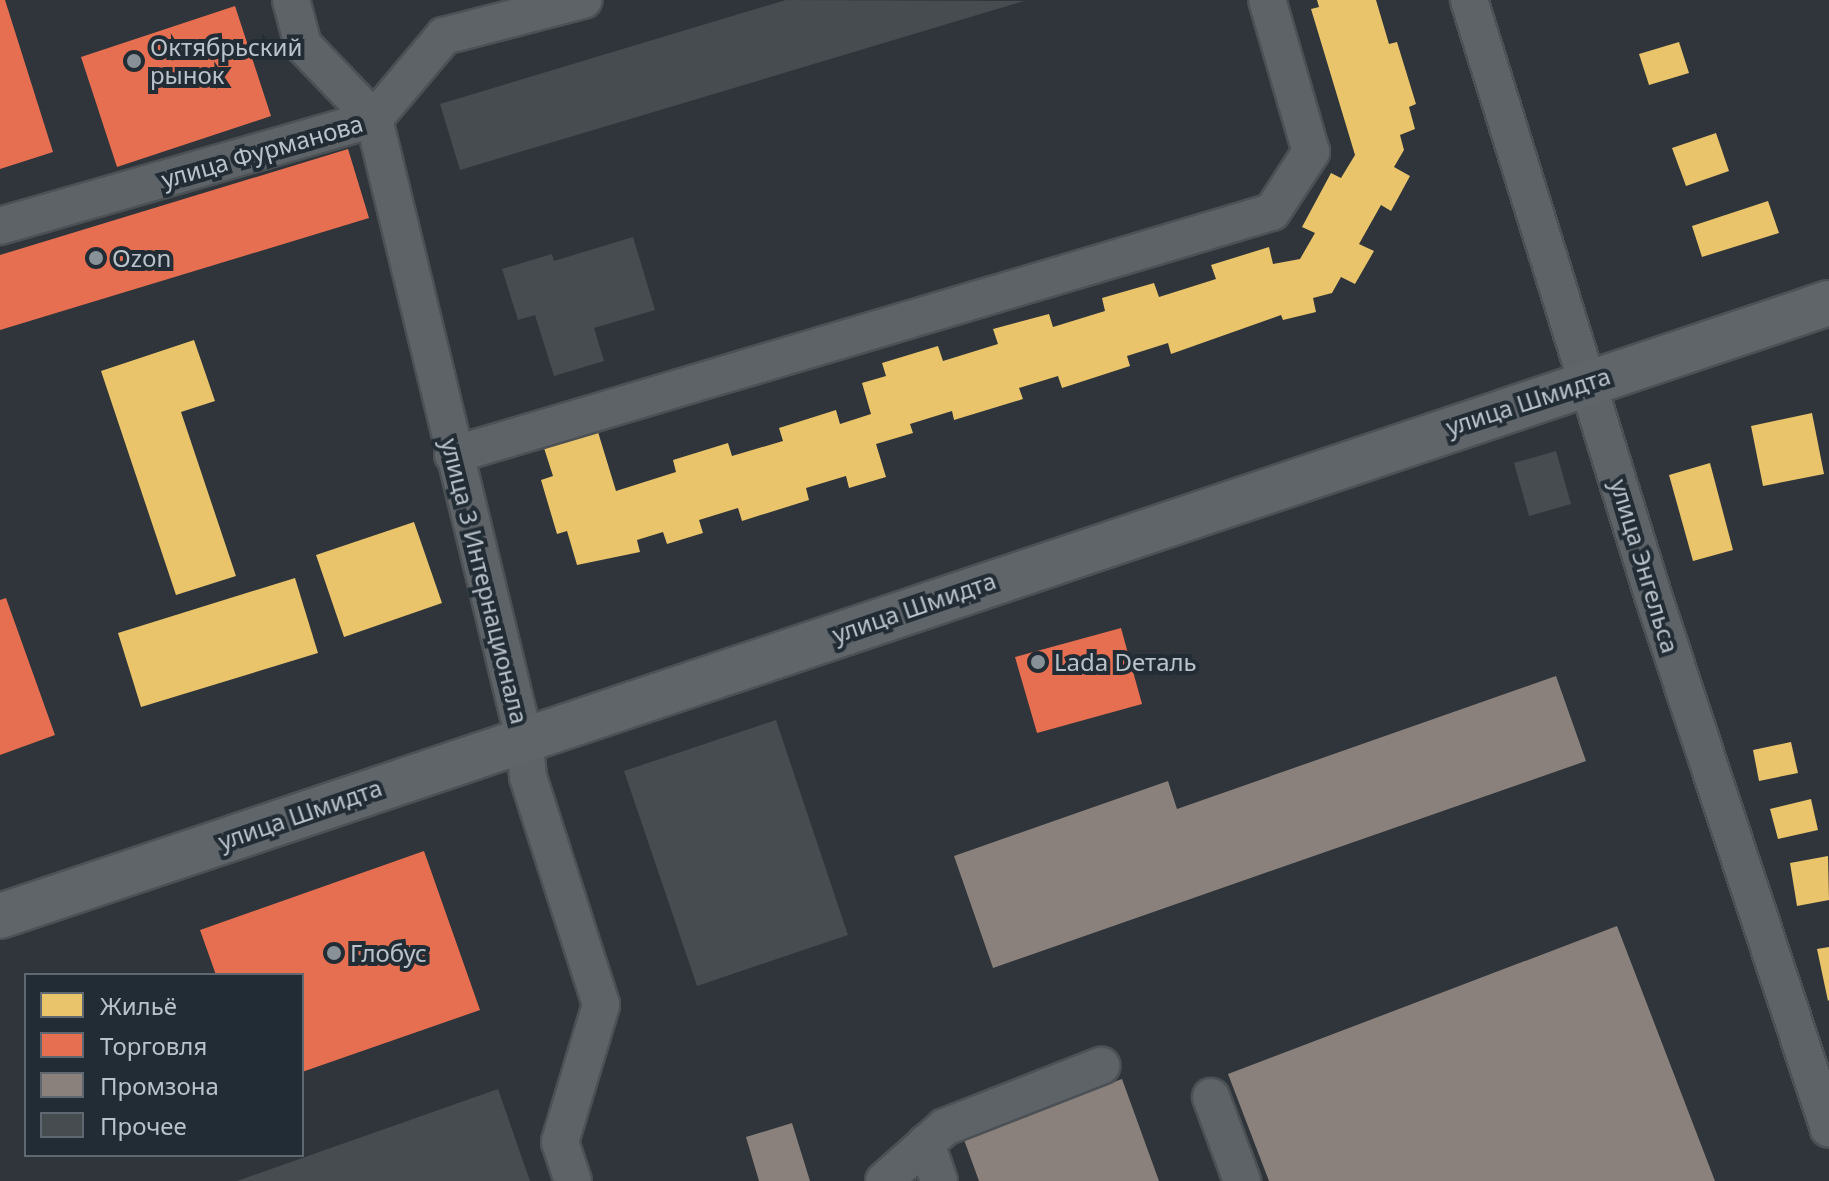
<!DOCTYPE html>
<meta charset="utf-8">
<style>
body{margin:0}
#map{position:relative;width:1829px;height:1181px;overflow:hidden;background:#2f353a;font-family:"Noto Sans",sans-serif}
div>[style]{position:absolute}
.homes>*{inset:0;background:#e9c46a}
.shops>*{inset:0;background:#e76f51}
.industry>*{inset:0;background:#8a817c}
.building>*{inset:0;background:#474c51}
.roads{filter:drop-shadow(2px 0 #4c5155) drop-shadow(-2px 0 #4c5155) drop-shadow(0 2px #4c5155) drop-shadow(0 -2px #4c5155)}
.minor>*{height:36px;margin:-18px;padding:0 18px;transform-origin:18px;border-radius:18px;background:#5e6368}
.major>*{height:44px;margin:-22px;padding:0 22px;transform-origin:22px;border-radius:22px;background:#60656a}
.dots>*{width:22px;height:22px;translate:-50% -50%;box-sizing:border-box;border:4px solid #222c35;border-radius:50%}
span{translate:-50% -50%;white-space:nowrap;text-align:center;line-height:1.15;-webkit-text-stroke:8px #222c35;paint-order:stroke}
.poi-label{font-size:24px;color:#bac2ca}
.left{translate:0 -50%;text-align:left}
.street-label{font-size:24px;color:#bac2ca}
.legend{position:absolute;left:24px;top:973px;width:280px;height:184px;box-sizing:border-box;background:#222c35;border:2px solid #5f6871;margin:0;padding:10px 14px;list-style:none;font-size:24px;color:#bac2ca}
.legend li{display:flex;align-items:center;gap:16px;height:40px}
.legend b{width:40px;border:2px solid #5f6871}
</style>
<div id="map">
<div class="homes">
<div style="clip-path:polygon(1317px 0,1376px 0,1389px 44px,1397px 42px,1416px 104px,1409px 107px,1415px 129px,1400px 135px,1404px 150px,1394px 167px,1410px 176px,1391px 211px,1381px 205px,1359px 244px,1374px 251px,1355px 284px,1341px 277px,1332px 293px,1313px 298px,1316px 312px,1283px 320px,1281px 315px,1171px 354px,1168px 343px,1127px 356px,1130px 366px,1062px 388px,1058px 376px,1019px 388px,1023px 399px,954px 420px,952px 411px,910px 424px,913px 433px,876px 444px,886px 477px,849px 488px,846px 476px,806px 488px,809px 500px,742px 521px,738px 508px,699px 520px,703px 533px,667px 544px,663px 532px,637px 540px,640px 552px,577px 565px,567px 531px,557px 534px,541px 480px,553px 476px,544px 448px,598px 432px,616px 491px,676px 472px,673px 460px,728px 443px,732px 456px,783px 441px,779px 428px,836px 410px,840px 424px,871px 414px,862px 383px,886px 376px,882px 363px,938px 346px,943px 361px,998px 344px,993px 329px,1049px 314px,1053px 327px,1105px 311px,1102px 298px,1154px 283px,1159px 297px,1216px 279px,1211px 265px,1269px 247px,1273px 264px,1300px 259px,1315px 233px,1302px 227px,1331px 173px,1341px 178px,1355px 155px,1311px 9px,1319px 7px)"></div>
<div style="clip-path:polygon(1679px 42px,1689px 73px,1649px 85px,1639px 54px)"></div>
<div style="clip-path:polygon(1716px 133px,1729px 171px,1686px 186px,1672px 148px)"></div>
<div style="clip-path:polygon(1768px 201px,1779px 233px,1702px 257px,1692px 226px)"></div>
<div style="clip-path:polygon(194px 340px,215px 401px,181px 412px,236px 576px,176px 595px,101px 371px)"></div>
<div style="clip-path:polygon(1812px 413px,1824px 474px,1763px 486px,1751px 426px)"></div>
<div style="clip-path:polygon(1710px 463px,1733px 550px,1693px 561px,1669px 475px)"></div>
<div style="clip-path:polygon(414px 522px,442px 603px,344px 637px,316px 555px)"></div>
<div style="clip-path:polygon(295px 578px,318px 653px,141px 707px,118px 633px)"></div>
<div style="clip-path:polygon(1791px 742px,1798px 773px,1759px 781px,1753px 750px)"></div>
<div style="clip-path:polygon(1811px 799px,1818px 830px,1778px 839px,1770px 809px)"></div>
<div style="clip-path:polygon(1828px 856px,1829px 900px,1797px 906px,1790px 863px)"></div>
<div style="clip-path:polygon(1829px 947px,1829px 1000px,1828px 1001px,1817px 949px)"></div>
</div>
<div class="shops">
<div style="clip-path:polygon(0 0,5px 0,53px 152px,0 169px)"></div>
<div style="clip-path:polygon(235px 6px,271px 116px,117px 167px,81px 57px)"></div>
<div style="clip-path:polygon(348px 149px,369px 218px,0 330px,0 255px)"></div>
<div style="clip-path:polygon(6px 598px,55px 735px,0 755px,0 600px)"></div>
<div style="clip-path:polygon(1121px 628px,1142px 704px,1037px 733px,1015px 657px)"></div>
<div style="clip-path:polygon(424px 851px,480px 1010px,302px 1072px,302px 975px,216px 975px,200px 930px)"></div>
</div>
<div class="industry">
<div style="clip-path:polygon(1556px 676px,1586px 761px,993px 968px,954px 856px,1168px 781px,1177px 809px)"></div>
<div style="clip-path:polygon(1617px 926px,1715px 1181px,1269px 1181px,1228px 1074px)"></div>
<div style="clip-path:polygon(1122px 1079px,1159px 1181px,979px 1181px,963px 1137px)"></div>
<div style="clip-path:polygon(792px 1123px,810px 1181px,759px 1181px,746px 1137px)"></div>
</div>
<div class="building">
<div style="clip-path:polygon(786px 0,1024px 1px,460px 170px,440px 104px)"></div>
<div style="clip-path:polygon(633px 237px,655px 310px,594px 328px,604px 361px,554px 376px,535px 315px,518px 320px,502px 269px,552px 254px,554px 261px)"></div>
<div style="clip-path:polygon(1556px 451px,1571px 504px,1529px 516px,1514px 463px)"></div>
<div style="clip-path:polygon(776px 720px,848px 935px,697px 986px,624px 771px)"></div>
<div style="clip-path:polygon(498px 1089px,530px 1181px,237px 1181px)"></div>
</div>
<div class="roads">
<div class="minor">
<div style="left:291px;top:0;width:47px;rotate:75.1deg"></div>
<div style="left:303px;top:45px;width:103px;rotate:46.2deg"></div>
<div style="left:374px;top:119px;width:637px;rotate:76.38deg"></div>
<div style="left:524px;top:738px;width:39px;rotate:84deg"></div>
<div style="left:528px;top:777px;width:239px;rotate:72.2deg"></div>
<div style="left:601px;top:1005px;width:143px;rotate:106.7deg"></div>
<div style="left:560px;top:1142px;width:41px;rotate:71.6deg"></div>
<div style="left:1469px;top:0;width:620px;rotate:72.82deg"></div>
<div style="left:1652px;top:592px;width:565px;rotate:71.76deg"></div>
<div style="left:0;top:226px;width:389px;rotate:-16deg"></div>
<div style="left:374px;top:119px;width:109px;rotate:-49.9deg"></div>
<div style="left:444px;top:36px;width:144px;rotate:-14.5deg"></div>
<div style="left:453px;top:455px;width:854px;rotate:-16.53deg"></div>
<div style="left:1272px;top:212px;width:72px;rotate:-57deg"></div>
<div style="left:1311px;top:152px;width:158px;rotate:-106.1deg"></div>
<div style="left:1211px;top:1097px;width:90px;rotate:69.7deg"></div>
<div style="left:926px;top:1143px;width:40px;rotate:71.1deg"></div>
<div style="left:884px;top:1181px;width:81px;rotate:-41.5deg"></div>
<div style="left:945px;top:1127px;width:168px;rotate:-21.4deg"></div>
</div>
<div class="major">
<div style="left:0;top:916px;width:1929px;rotate:-18.53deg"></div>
</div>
</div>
<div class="dots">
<div style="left:134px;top:61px;background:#899198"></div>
<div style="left:96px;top:258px;background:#899198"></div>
<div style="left:1038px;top:662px;background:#899198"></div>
<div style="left:334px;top:953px;background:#899198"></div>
</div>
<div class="poi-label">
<span class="left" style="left:150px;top:61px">Октябрьский<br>рынок</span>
<span class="left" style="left:112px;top:258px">Ozon</span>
<span class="left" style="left:1054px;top:662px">Lada Dеталь</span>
<span class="left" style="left:350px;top:953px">Глобус</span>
</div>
<div class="street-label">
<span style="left:262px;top:151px;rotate:-16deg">улица Фурманова</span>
<span style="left:1528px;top:401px;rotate:-18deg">улица Шмидта</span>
<span style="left:1645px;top:566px;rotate:73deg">улица Энгельса</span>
<span style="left:485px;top:581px;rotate:76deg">улица 3 Интернационала</span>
<span style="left:914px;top:607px;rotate:-19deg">улица Шмидта</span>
<span style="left:300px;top:814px;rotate:-19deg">улица Шмидта</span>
</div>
<ul class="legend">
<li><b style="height:22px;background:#e9c46a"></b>Жильё</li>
<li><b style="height:22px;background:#e76f51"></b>Торговля</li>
<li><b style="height:22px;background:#8a817c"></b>Промзона</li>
<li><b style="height:22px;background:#474c51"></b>Прочее</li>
</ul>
</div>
